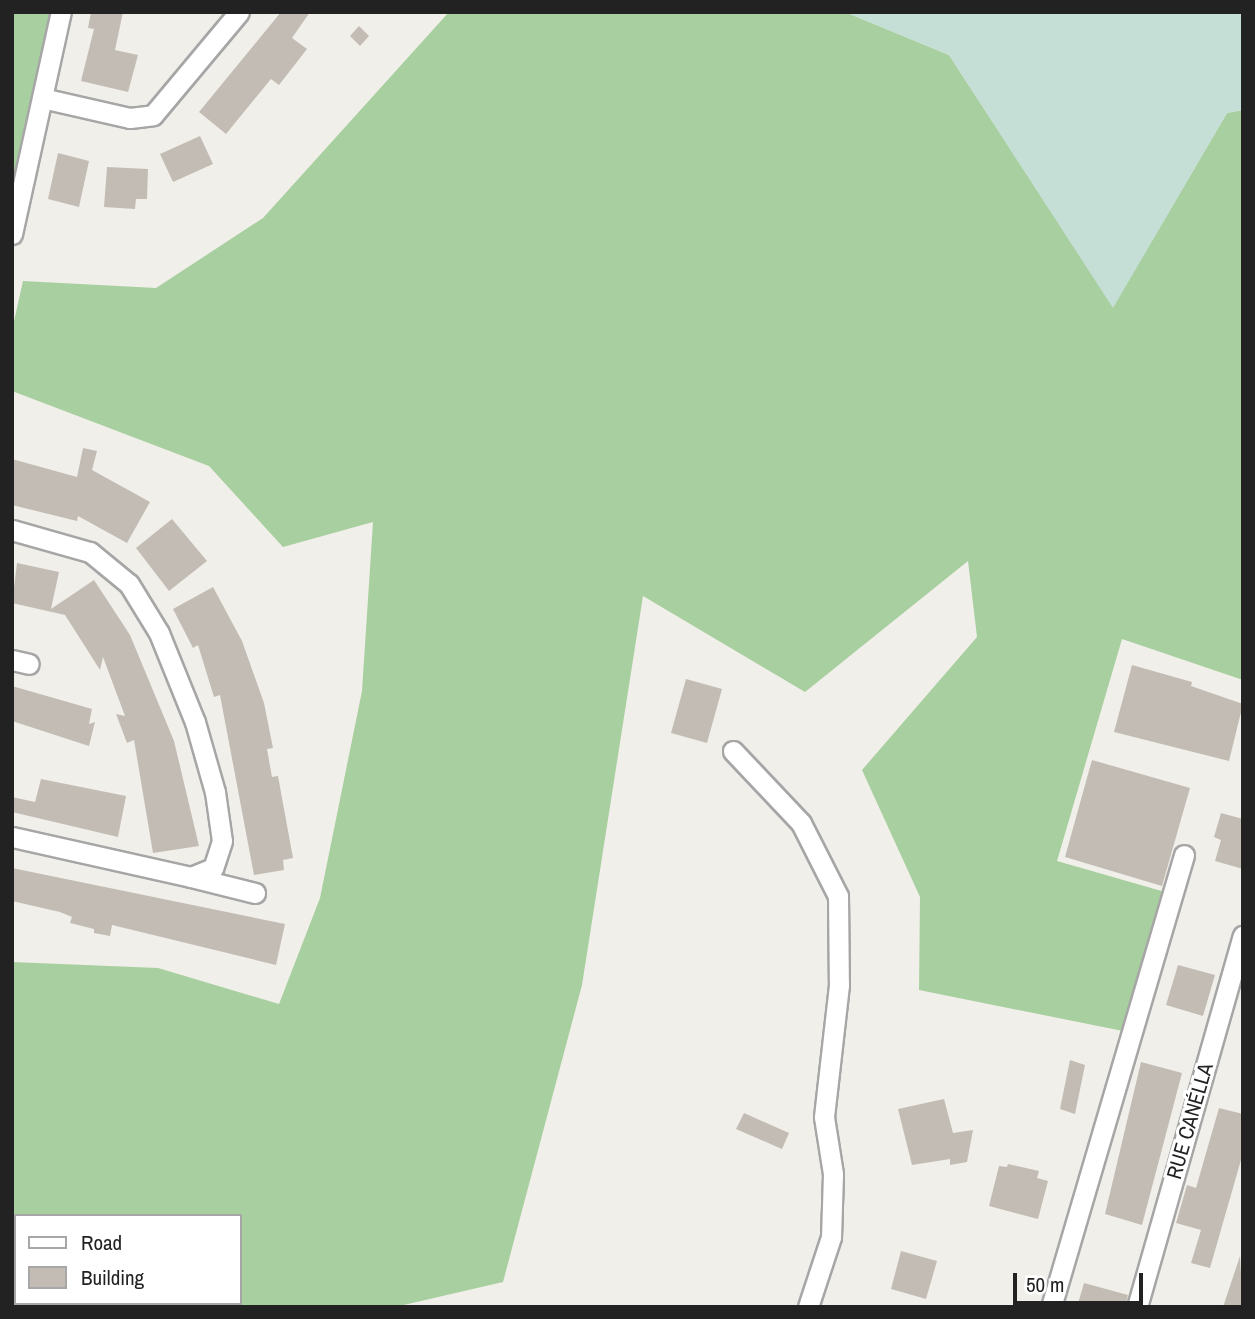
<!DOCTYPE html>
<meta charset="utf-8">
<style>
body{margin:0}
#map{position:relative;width:1255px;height:1319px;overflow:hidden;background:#f1efe9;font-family:"Archivo Narrow",sans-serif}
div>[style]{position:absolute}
.forest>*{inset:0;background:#a8cf9f}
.wetland>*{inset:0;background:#c6dfd6}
.building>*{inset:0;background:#c2bcb5}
.roads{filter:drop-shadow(2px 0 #a6a6a6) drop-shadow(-2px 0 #a6a6a6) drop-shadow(0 2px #a6a6a6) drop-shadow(0 -2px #a6a6a6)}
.minor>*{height:19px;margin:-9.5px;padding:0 9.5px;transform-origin:9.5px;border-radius:9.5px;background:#fff}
span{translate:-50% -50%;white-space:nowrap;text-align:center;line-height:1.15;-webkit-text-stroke:6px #fff;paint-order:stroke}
.street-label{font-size:21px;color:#222}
.frame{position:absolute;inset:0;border:14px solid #222;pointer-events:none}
.legend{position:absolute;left:14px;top:1214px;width:228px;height:91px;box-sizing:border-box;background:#fff;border:2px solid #a7a7a7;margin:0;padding:9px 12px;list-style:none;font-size:21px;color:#222}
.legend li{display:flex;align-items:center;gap:14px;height:35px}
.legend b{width:35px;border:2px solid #a7a7a7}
.scale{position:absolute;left:1013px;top:1273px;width:130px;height:32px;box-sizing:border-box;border:4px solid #222;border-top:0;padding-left:9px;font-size:21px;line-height:24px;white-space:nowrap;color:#222;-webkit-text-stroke:5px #fff;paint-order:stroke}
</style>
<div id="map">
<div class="forest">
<div style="clip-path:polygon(12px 12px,51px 12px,12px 190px)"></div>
<div style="clip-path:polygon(449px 12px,845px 12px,949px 55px,1113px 307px,1227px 113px,1243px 110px,1243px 680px,1122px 639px,1057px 861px,1172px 894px,1128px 1032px,919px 990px,920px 897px,862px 770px,977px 637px,968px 561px,805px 692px,643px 596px,582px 985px,503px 1282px,395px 1307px,26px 1307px,240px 1303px,240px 1216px,16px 1216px,16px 1223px,12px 1222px,12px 962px,158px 968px,279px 1004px,320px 898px,362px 691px,373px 522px,283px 547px,209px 466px,12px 391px,12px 330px,23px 281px,156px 288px,263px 218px)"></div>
</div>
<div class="wetland">
<div style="clip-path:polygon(845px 12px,1243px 12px,1243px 110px,1227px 113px,1113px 308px,949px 55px)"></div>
</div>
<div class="building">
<div style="clip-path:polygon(91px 12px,123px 12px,115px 50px,138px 55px,128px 92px,81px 81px,94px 29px,88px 28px)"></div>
<div style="clip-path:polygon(281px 12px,310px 12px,292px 38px,307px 49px,279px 85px,271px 79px,226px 134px,199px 112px)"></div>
<div style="clip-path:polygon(359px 26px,369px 36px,360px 46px,350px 36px)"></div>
<div style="clip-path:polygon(200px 136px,213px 164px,173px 182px,160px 154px)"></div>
<div style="clip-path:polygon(58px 153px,89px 161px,79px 207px,48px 199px)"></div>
<div style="clip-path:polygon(107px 167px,148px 169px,147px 199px,136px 199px,135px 209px,104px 207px)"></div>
<div style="clip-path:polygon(83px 448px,97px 451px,92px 470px,150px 502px,127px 543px,78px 516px,77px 521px,12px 505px,12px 459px,77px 477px)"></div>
<div style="clip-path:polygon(172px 519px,207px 561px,169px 591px,136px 548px)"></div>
<div style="clip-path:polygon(17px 563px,59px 572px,51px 609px,94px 580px,130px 635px,174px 741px,199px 846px,153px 853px,134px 740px,127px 743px,116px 714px,125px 716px,103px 657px,100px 670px,65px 615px,12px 603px)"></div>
<div style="clip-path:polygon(213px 587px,242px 641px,264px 703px,273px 748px,267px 749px,272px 777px,278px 776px,293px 858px,283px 860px,284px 870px,254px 875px,220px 695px,214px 697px,198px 645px,193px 648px,173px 609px)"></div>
<div style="clip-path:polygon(1132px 665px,1192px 682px,1191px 686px,1243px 704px,1229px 761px,1114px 732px)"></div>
<div style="clip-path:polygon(686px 679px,722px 689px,707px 743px,671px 733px)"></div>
<div style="clip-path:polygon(12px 686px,92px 709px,89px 724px,95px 722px,89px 746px,12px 721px)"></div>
<div style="clip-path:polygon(1092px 760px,1190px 788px,1162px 886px,1065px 857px)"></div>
<div style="clip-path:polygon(41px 779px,126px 796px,118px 837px,12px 812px,12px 797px,35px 802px)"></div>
<div style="clip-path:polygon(1221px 813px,1243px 819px,1243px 869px,1215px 861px,1221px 840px,1214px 837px)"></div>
<div style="clip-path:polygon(12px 868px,285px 924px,276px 965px,112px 925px,110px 936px,94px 933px,94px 929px,70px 923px,72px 917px,60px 912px,12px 901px)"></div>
<div style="clip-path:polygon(1178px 965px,1215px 975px,1203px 1016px,1166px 1005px)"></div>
<div style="clip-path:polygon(1070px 1060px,1085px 1065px,1075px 1114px,1060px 1109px)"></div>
<div style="clip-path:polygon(1141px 1062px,1182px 1073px,1142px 1225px,1105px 1214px)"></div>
<div style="clip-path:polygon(944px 1099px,953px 1133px,973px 1130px,967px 1162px,950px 1165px,950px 1159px,912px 1165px,898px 1109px)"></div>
<div style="clip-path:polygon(1219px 1108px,1243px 1114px,1243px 1153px,1210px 1268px,1191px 1263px,1201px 1230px,1176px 1223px,1187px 1185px,1196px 1188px)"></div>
<div style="clip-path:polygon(744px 1113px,789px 1133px,782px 1149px,736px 1129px)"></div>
<div style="clip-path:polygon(1008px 1164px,1039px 1171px,1037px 1178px,1048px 1181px,1038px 1219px,989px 1206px,999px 1166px,1007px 1167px)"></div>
<div style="clip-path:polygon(901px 1251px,937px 1261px,926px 1299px,891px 1289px)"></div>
<div style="clip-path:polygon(1240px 1256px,1243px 1307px,1223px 1307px)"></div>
<div style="clip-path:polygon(1084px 1283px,1128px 1295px,1125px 1307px,1077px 1307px)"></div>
</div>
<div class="roads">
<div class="minor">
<div style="left:42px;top:98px;width:90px;rotate:12.8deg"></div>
<div style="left:130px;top:118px;width:23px;rotate:-7deg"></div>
<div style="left:153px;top:115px;width:134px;rotate:-50.1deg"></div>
<div style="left:12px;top:234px;width:227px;rotate:-77.6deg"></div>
<div style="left:12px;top:530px;width:81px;rotate:15.8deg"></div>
<div style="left:90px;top:552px;width:50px;rotate:39.4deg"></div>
<div style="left:129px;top:584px;width:57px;rotate:58.5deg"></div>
<div style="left:159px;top:633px;width:96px;rotate:68deg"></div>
<div style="left:195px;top:722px;width:73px;rotate:74.1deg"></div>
<div style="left:215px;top:792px;width:49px;rotate:81.9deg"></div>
<div style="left:222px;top:841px;width:28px;rotate:108deg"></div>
<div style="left:213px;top:868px;width:24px;rotate:158deg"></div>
<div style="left:191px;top:877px;width:183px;rotate:-167.4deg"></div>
<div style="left:12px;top:660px;width:17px;rotate:13deg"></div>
<div style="left:733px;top:751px;width:99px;rotate:46.6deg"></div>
<div style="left:801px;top:823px;width:82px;rotate:63.1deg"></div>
<div style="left:838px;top:896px;width:89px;rotate:89.4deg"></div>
<div style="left:839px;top:985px;width:133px;rotate:96.5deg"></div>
<div style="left:824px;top:1117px;width:58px;rotate:81deg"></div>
<div style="left:833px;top:1174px;width:63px;rotate:91.8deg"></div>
<div style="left:831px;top:1237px;width:74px;rotate:108.2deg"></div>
<div style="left:191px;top:877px;width:66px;rotate:14deg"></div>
<div style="left:1051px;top:1307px;width:471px;rotate:-73.6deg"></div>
<div style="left:1137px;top:1307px;width:386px;rotate:-74.1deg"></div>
</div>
</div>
<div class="street-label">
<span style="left:1190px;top:1121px;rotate:-74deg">RUE CANÉLLA</span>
</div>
<div class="frame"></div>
<ul class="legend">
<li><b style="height:9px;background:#fff"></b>Road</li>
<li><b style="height:19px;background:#c2bcb5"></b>Building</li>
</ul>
<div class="scale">50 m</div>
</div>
